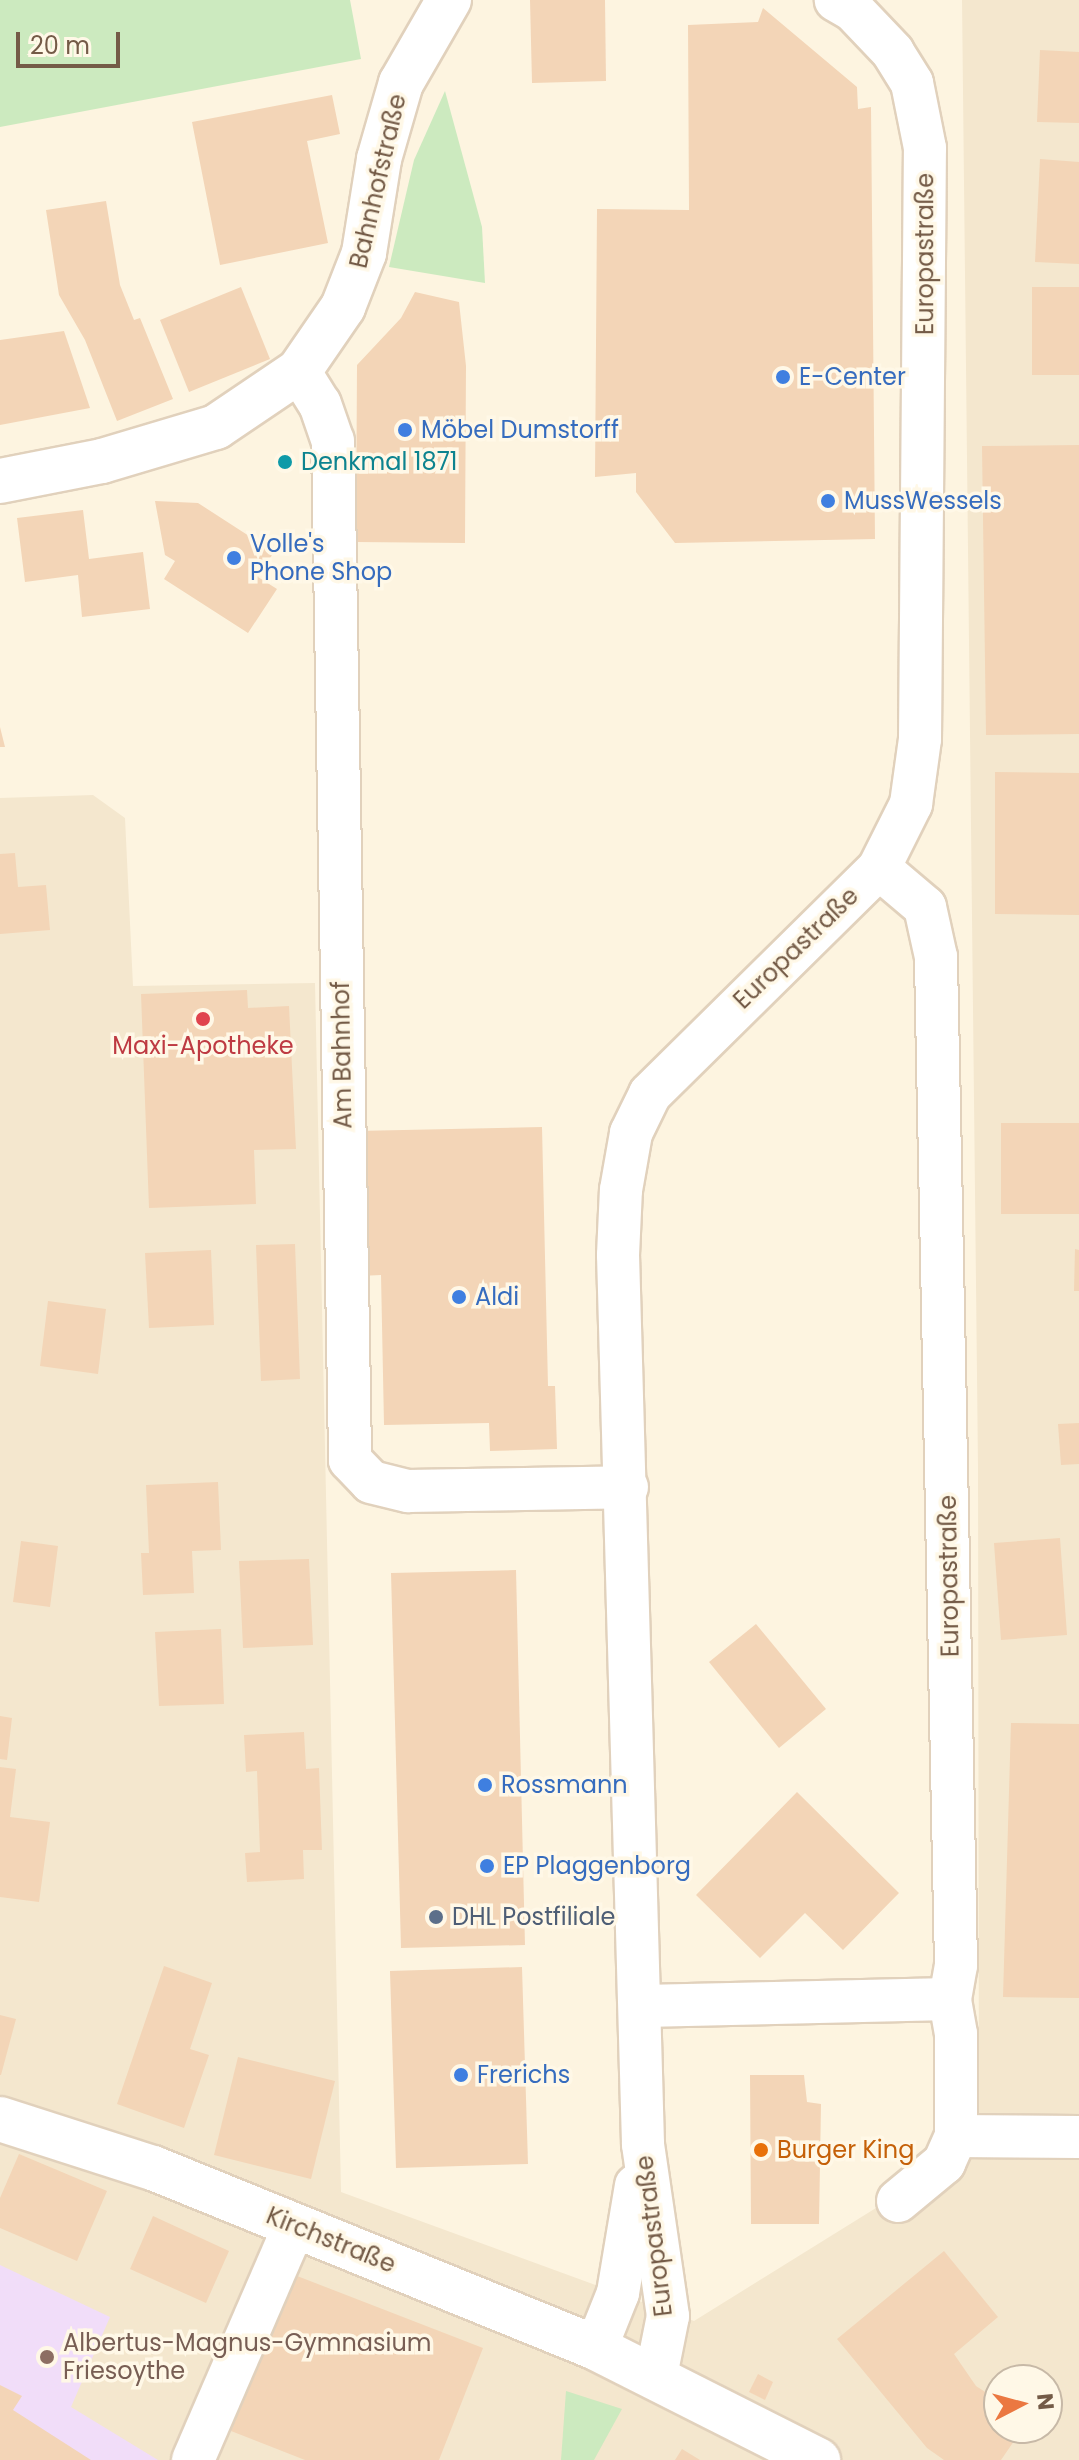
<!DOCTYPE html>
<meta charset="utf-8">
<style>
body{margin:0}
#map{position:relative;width:1079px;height:2460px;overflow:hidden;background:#fdf4e0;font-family:Poppins,sans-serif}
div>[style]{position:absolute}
.residential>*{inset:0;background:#f4e7ce}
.education>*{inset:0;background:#f1ddf9}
.green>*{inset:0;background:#cceabf}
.building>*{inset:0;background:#f3d5b7}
.roads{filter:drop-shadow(2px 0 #e1d1bc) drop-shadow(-2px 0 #e1d1bc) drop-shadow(0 2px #e1d1bc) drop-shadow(0 -2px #e1d1bc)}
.minor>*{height:42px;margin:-21px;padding:0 21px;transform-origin:21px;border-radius:21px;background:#fff}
.tertiary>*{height:44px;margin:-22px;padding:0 22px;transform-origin:22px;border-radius:22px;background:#fff}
.dots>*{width:22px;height:22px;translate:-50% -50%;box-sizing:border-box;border:4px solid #fff8e7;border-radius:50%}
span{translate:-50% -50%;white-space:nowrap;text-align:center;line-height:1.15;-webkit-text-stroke:7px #fff8e7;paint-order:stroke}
.street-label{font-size:24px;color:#745b47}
.shop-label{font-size:24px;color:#366cbe}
.left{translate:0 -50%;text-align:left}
.culture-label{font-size:24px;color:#0d838f}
.health-label{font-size:24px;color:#be3a42}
.service-label{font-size:24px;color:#4e5e75}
.food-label{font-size:24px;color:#c56008}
.education-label{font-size:24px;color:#785e54}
.north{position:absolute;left:983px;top:2364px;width:80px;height:80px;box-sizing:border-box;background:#fff8e7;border:2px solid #c7b9a7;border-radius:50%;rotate:84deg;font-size:22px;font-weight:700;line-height:32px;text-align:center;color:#745b47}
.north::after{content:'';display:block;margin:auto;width:28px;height:36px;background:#eb7841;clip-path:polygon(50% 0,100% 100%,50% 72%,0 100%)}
.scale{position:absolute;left:16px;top:32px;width:104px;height:36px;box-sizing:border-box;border:4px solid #745b47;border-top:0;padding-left:10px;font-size:24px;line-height:28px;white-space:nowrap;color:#745b47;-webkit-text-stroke:6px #fff8e7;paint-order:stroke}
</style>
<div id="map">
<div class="residential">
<div style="clip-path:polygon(evenodd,962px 0,1079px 0,1079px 2460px,0 2460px,0 798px,93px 795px,125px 818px,133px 986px,315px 983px,341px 2192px,694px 2321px,979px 2144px,978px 1467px,962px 0,999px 2380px,1047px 2380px,1047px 2428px,999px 2428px,999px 2380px)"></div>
</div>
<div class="education">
<div style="clip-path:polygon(0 2265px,110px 2317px,71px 2407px,158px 2460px,0 2460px)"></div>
</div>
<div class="green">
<div style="clip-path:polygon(0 0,350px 0,361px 59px,0 127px)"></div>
<div style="clip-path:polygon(445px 91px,482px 227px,485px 283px,389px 267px,414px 160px)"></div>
<div style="clip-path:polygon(566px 2391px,622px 2409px,594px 2460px,561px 2460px)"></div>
</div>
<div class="building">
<div style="clip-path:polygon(530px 0,605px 0,606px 81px,532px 83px)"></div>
<div style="clip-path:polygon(763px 8px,857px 87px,858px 109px,871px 107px,875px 539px,675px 543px,636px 492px,636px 473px,595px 477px,597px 209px,689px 210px,688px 25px,758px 22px)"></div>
<div style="clip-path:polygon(1040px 50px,1079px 52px,1079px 123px,1037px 122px)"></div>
<div style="clip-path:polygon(332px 95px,340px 134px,307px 141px,328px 243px,220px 265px,192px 122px)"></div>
<div style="clip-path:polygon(1040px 159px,1079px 162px,1079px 264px,1035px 262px)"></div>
<div style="clip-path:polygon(106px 201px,120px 285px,134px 320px,140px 318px,173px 399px,117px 421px,85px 340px,59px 295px,46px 210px)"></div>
<div style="clip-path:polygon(241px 287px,270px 359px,189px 392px,160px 320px)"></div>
<div style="clip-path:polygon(1032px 287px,1079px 287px,1079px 375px,1032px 375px)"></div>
<div style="clip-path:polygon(415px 292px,459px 302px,466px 366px,465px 543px,356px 542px,357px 365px,401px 318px)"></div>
<div style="clip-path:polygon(64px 331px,90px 408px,0 425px,0 340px)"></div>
<div style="clip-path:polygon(1079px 445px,1079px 734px,986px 735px,982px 446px)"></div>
<div style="clip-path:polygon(155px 501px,198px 503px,274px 552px,258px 577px,277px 589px,248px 633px,164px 579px,175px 561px,165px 555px)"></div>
<div style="clip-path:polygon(83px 510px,89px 559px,143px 552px,150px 609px,82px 617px,78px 575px,25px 582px,17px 518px)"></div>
<div style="clip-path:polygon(0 727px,5px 747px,0 747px)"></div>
<div style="clip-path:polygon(995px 772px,1079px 773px,1079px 915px,995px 914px)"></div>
<div style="clip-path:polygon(15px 853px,18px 887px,46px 885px,50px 930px,0 934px,0 854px)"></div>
<div style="clip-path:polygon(247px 990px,248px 1008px,289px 1006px,296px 1149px,254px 1150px,256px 1204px,149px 1208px,141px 994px)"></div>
<div style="clip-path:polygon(1001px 1123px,1079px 1123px,1079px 1214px,1001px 1214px)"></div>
<div style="clip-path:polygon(542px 1127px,548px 1386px,555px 1386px,557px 1449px,490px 1451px,489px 1423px,384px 1425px,381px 1275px,360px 1276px,356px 1131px)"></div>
<div style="clip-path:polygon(295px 1244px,300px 1379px,261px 1381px,256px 1245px)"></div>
<div style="clip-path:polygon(1075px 1249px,1079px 1250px,1079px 1291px,1074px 1291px)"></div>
<div style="clip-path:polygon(211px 1250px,214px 1325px,149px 1328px,145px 1253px)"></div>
<div style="clip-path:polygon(48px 1301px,106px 1309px,98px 1374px,40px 1366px)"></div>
<div style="clip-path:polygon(1079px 1423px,1079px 1464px,1061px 1465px,1058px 1424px)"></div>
<div style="clip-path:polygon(218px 1482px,221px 1550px,192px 1551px,194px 1593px,143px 1595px,141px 1553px,149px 1553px,146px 1485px)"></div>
<div style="clip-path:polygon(1060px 1538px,1067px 1635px,1001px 1640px,994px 1543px)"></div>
<div style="clip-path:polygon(21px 1541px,58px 1546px,50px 1607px,13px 1602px)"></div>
<div style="clip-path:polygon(309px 1559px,313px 1645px,243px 1648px,239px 1561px)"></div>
<div style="clip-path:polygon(516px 1570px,525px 1945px,401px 1948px,391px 1573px)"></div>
<div style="clip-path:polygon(756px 1624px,826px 1709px,779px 1748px,709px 1662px)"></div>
<div style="clip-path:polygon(221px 1629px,224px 1704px,159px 1706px,155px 1632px)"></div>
<div style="clip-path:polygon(0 1716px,12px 1718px,7px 1760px,0 1759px)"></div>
<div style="clip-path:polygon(1011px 1723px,1079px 1724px,1079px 1998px,1003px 1997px)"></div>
<div style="clip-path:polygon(304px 1732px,306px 1769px,319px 1768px,322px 1850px,303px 1850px,304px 1879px,247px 1882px,245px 1853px,260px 1852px,257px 1771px,246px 1772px,244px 1735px)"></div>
<div style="clip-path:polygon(0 1767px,16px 1769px,10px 1817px,50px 1822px,39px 1902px,0 1897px)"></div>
<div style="clip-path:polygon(797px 1792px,899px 1893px,843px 1950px,805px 1913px,760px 1958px,696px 1895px)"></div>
<div style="clip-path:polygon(164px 1966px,212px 1983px,190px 2049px,209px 2055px,184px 2128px,117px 2104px)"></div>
<div style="clip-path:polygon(522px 1967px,528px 2164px,396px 2168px,390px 1971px)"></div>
<div style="clip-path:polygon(0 2015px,16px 2019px,1px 2075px,0 2075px)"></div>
<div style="clip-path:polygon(238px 2057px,335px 2081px,311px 2179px,214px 2155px)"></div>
<div style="clip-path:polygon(750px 2075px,804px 2075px,807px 2102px,821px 2104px,819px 2224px,751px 2224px)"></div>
<div style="clip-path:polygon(19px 2154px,107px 2191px,77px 2261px,0 2228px,0 2198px)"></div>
<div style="clip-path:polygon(153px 2216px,229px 2251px,206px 2303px,130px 2269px)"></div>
<div style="clip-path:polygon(944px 2251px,998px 2317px,954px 2354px,976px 2386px,999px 2401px,999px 2428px,1023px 2428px,1001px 2460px,944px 2460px,927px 2448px,837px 2339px)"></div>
<div style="clip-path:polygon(292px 2274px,483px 2348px,439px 2460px,305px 2460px,231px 2431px)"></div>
<div style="clip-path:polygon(758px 2374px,773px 2382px,765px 2400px,749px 2392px)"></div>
<div style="clip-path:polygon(0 2385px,22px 2396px,13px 2410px,91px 2460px,0 2460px)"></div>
<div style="clip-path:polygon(682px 2449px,700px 2460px,675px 2460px)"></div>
</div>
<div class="roads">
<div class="minor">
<div style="left:299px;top:371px;width:39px;rotate:58deg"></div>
<div style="left:320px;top:404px;width:39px;rotate:71deg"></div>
<div style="left:333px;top:441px;width:1019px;rotate:89.04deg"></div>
<div style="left:350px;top:1460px;width:30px;rotate:46deg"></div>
<div style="left:371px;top:1482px;width:38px;rotate:14deg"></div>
<div style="left:408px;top:1491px;width:219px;rotate:-1deg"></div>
<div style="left:643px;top:2006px;width:307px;rotate:-1.3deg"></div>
<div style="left:950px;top:1999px;width:35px;rotate:-80deg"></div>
<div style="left:956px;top:1965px;width:1008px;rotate:-91.14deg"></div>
<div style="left:936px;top:957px;width:51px;rotate:-102.4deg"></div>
<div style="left:925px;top:907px;width:60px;rotate:-139.7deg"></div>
<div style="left:956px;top:2136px;width:123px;rotate:0.5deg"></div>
<div style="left:898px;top:2201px;width:60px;rotate:-39.6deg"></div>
<div style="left:944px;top:2163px;width:30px;rotate:-66deg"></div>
<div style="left:956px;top:2136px;width:102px;rotate:-90deg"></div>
<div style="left:956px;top:2034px;width:36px;rotate:-100deg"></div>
<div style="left:596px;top:2348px;width:59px;rotate:-68.2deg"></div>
<div style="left:618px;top:2293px;width:109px;rotate:-80.5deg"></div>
<div style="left:656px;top:2376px;width:61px;rotate:-78.7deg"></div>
<div style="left:668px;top:2316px;width:174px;rotate:-98.3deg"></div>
<div style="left:643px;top:2144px;width:889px;rotate:-91.61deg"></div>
<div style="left:618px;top:1255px;width:65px;rotate:-87.4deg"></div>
<div style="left:621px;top:1190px;width:58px;rotate:-80deg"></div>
<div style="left:631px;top:1133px;width:43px;rotate:-64deg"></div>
<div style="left:650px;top:1094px;width:322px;rotate:-44.6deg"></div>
<div style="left:879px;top:868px;width:72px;rotate:-63.4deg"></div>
<div style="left:911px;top:804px;width:66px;rotate:-82.1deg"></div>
<div style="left:920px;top:739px;width:591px;rotate:-89.52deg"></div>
<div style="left:925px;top:148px;width:66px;rotate:-101.3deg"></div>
<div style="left:912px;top:83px;width:36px;rotate:-122deg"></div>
<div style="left:893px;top:52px;width:58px;rotate:-133.6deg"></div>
<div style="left:853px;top:10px;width:20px;rotate:-150deg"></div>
<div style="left:193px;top:2460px;width:254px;rotate:-66.6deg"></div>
</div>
<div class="tertiary">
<div style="left:0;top:481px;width:104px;rotate:-11.1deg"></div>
<div style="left:102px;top:461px;width:119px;rotate:-16.6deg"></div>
<div style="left:216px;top:427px;width:100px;rotate:-34deg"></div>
<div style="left:299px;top:371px;width:78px;rotate:-55.5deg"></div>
<div style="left:343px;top:307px;width:58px;rotate:-68.7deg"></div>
<div style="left:364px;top:253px;width:95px;rotate:-80.9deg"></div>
<div style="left:379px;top:159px;width:79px;rotate:-73.9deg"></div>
<div style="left:401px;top:83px;width:96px;rotate:-60deg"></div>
<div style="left:0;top:2119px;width:161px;rotate:17.8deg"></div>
<div style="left:153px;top:2168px;width:478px;rotate:22.1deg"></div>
<div style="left:596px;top:2348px;width:249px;rotate:26.8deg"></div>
</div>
</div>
<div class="dots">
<div style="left:783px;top:377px;background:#3f7fe0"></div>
<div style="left:405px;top:430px;background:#3f7fe0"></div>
<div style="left:285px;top:462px;background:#0f9aa8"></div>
<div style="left:828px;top:501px;background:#3f7fe0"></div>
<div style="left:234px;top:558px;background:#3f7fe0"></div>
<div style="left:203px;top:1019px;background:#e0444e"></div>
<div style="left:459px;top:1297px;background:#3f7fe0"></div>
<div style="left:485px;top:1785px;background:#3f7fe0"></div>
<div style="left:487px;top:1866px;background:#3f7fe0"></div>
<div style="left:436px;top:1917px;background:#5c6f8a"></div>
<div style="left:461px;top:2075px;background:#3f7fe0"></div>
<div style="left:761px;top:2150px;background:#e8710a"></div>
<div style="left:47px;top:2357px;background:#8d6e63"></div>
</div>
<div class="street-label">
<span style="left:378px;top:181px;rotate:-77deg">Bahnhofstraße</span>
<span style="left:925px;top:254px;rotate:-90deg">Europastraße</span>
<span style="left:796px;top:948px;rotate:-44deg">Europastraße</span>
<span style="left:342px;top:1055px;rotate:-91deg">Am Bahnhof</span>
<span style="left:949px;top:1576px;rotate:-91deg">Europastraße</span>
<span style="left:654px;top:2236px;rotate:-97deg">Europastraße</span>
<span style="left:331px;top:2240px;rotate:22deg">Kirchstraße</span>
</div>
<div class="shop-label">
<span class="left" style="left:799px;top:377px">E-Center</span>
<span class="left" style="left:421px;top:430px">Möbel Dumstorff</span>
<span class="left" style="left:844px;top:501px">MussWessels</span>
<span class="left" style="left:250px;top:558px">Volle's<br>Phone Shop</span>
<span class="left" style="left:475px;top:1297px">Aldi</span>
<span class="left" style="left:501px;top:1785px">Rossmann</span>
<span class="left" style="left:503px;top:1866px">EP Plaggenborg</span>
<span class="left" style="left:477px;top:2075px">Frerichs</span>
</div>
<div class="culture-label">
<span class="left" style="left:301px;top:462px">Denkmal 1871</span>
</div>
<div class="health-label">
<span style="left:203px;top:1046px">Maxi-Apotheke</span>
</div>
<div class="service-label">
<span class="left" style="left:452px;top:1917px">DHL Postfiliale</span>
</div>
<div class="food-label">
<span class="left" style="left:777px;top:2150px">Burger King</span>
</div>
<div class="education-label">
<span class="left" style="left:63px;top:2357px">Albertus-Magnus-Gymnasium<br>Friesoythe</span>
</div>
<div class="north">N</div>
<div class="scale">20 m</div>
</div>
